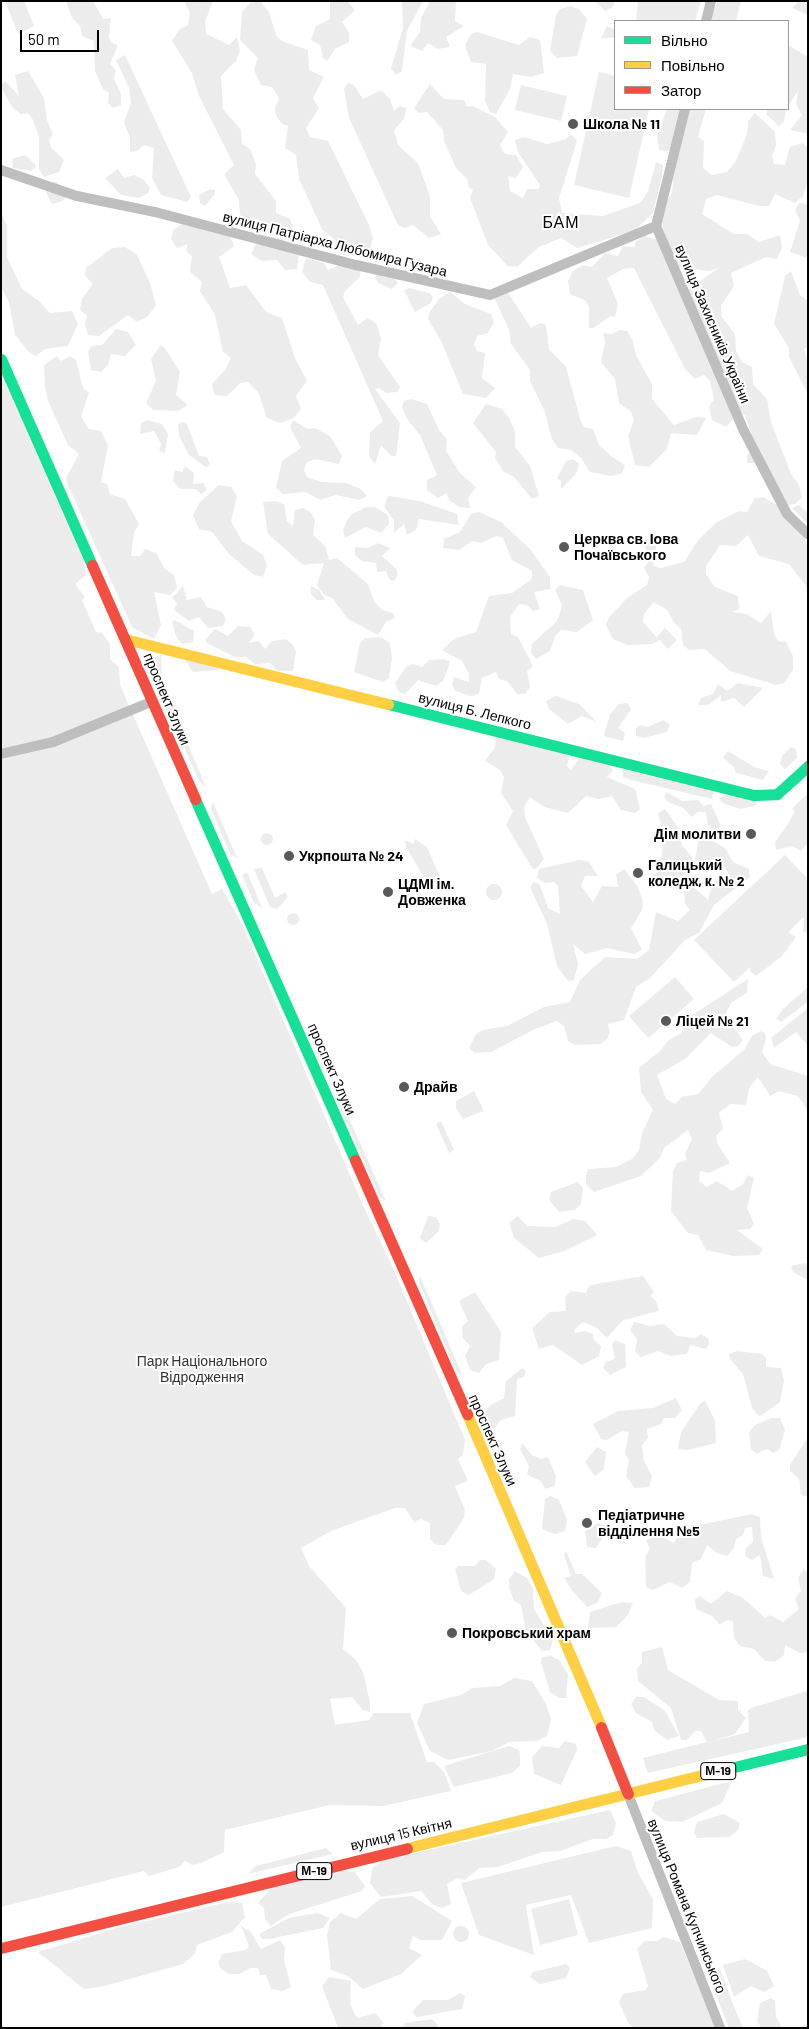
<!DOCTYPE html>
<meta charset="utf-8">
<style>
body{margin:0}
#map{position:relative;width:809px;height:2029px;overflow:hidden;background:#fff;font-family:Barlow,sans-serif}
div>[style]{position:absolute}
.green>*{inset:0;background:#ececec}
.round{border-radius:50%}
.street>*{height:10px;margin:-5px;padding:0 5px;transform-origin:5px;border-radius:5px;background:#bebebe}
.fast>*{height:11px;margin:-5.5px;padding:0 5.5px;transform-origin:5.5px;border-radius:5.5px;background:#16e098}
.slow>*{height:11px;margin:-5.5px;padding:0 5.5px;transform-origin:5.5px;border-radius:5.5px;background:#ffcf43}
.jam>*{height:11px;margin:-5.5px;padding:0 5.5px;transform-origin:5.5px;border-radius:5.5px;background:#f24e42}
.dots>*{width:14px;height:14px;translate:-50% -50%;box-sizing:border-box;border:2px solid #fff;border-radius:50%}
span{translate:-50% -50%;white-space:nowrap;text-align:center;line-height:1.15;-webkit-text-stroke:4px #fff;paint-order:stroke}
.shield-label span{padding:1px 4px;background:#fff;border:1px solid;border-radius:4px;-webkit-text-stroke-width:0}
.shield-label{font-size:12px;color:#000;font-weight:700}
.poi-label{font-size:14px;color:#000;font-weight:700}
.left{translate:0 -50%;text-align:left}
.right{translate:-100% -50%;text-align:right}
.street-label{font-size:14px;color:#000}
.park-label{font-size:14px;color:#333}
.quarter-label{font-size:16px;color:#000;letter-spacing:1px}
.frame{position:absolute;inset:0;border:2px solid #000;pointer-events:none}
.legend{position:absolute;left:614px;top:20px;width:175px;height:90px;box-sizing:border-box;background:#fff;border:1px solid #999;margin:0;padding:6px 9px;list-style:none;font-size:15px;color:#000}
.legend li{display:flex;align-items:center;gap:10px;height:25px}
.legend b{width:25px;border:1px solid #999}
.scale{position:absolute;left:20px;top:30px;width:79px;height:22px;box-sizing:border-box;border:2px solid #000;border-top:0;padding-left:6px;font-size:15px;line-height:18px;white-space:nowrap;color:#000;-webkit-text-stroke:4px #fff;paint-order:stroke}
</style>
<div id="map">
<div class="green">
<div style="clip-path:polygon(5px 1px,24px 1px,34px 26px,18px 34px)"></div>
<div style="clip-path:polygon(66px 1px,93px 1px,103px 19px,111px 18px,109px 38px,112px 43px,118px 45px,110px 64px,116px 71px,114px 79px,121px 94px,121px 105px,113px 108px,108px 103px,109px 93px,103px 89px,95px 71px,94px 41px,82px 36px,80px 26px,72px 18px)"></div>
<div style="clip-path:polygon(184px 1px,213px 1px,205px 22px,206px 34px,229px 45px,237px 37px,240px 50px,236px 61px,221px 76px,223px 109px,241px 130px,242px 144px,250px 149px,256px 164px,255px 174px,276px 201px,276px 213px,290px 219px,293px 227px,289px 232px,259px 231px,240px 215px,239px 200px,224px 174px,234px 165px,199px 96px,192px 73px,172px 41px,180px 29px,188px 25px,190px 13px)"></div>
<div style="clip-path:polygon(260px 1px,269px 12px,276px 35px,282px 41px,308px 50px,309px 70px,324px 77px,313px 98px,319px 108px,306px 128px,310px 137px,328px 141px,369px 225px,373px 239px,370px 249px,360px 255px,336px 241px,322px 229px,299px 179px,296px 155px,285px 148px,288px 126px,282px 124px,276px 115px,275px 108px,279px 98px,272px 87px,261px 85px,254px 70px,258px 58px,240px 40px,242px 12px,250px 3px)"></div>
<div style="clip-path:polygon(330px 1px,347px 1px,355px 10px,342px 22px,349px 33px,349px 42px,335px 49px,327px 61px,323px 58px,320px 45px,311px 40px,316px 26px,330px 19px)"></div>
<div style="clip-path:polygon(402px 1px,423px 1px,407px 31px,402px 71px,396px 75px,391px 68px,403px 28px)"></div>
<div style="clip-path:polygon(430px 1px,456px 1px,455px 21px,464px 26px,446px 37px,450px 47px,438px 49px,428px 43px,422px 51px,410px 46px,420px 32px,421px 18px)"></div>
<div style="clip-path:polygon(615px 1px,612px 8px,605px 11px,596px 2px)"></div>
<div style="clip-path:polygon(638px 1px,701px 1px,695px 21px,636px 21px)"></div>
<div style="clip-path:polygon(718px 1px,741px 1px,736px 21px,708px 21px)"></div>
<div style="clip-path:polygon(799px 1px,808px 1px,808px 15px,792px 8px)"></div>
<div style="clip-path:polygon(570px 6px,579px 9px,587px 19px,577px 56px,557px 58px,550px 51px,556px 15px,560px 9px)"></div>
<div style="clip-path:polygon(607px 26px,615px 30px,615px 37px,601px 39px)"></div>
<div style="clip-path:polygon(477px 32px,519px 45px,530px 37px,540px 40px,544px 73px,531px 77px,513px 74px,510px 89px,496px 114px,490px 112px,485px 101px,486px 64px,471px 62px,465px 46px,470px 35px)"></div>
<div style="clip-path:polygon(788px 45px,808px 57px,808px 134px,790px 130px,802px 115px,796px 104px,798px 91px,788px 106px)"></div>
<div style="clip-path:polygon(125px 55px,191px 197px,187px 202px,161px 195px,152px 178px,154px 148px,144px 145px,137px 151px,130px 152px,130px 138px,124px 122px,131px 103px,129px 88px,116px 60px)"></div>
<div style="clip-path:polygon(28px 71px,44px 98px,47px 120px,53px 134px,49px 140px,51px 147px,64px 160px,59px 172px,44px 177px,39px 169px,39px 137px,33px 120px,28px 113px,21px 114px,13px 108px,1px 88px,1px 83px,6px 82px,19px 96px,15px 75px)"></div>
<div style="clip-path:polygon(599px 72px,615px 76px,615px 109px,649px 109px,629px 198px,574px 185px)"></div>
<div style="clip-path:polygon(348px 83px,353px 84px,363px 99px,381px 90px,390px 99px,394px 111px,400px 106px,406px 108px,404px 119px,394px 130px,398px 145px,418px 163px,430px 197px,430px 216px,441px 234px,429px 238px,413px 225px,404px 228px,398px 225px,349px 118px,344px 89px)"></div>
<div style="clip-path:polygon(430px 84px,444px 99px,464px 100px,467px 107px,473px 106px,495px 117px,508px 132px,500px 145px,505px 154px,516px 155px,523px 167px,516px 178px,508px 176px,510px 191px,523px 198px,527px 189px,539px 189px,540px 185px,518px 152px,515px 140px,524px 137px,547px 144px,566px 139px,571px 134px,577px 141px,559px 198px,562px 213px,603px 216px,640px 203px,648px 192px,656px 162px,663px 165px,662px 176px,653px 213px,634px 231px,577px 248px,561px 238px,539px 247px,517px 267px,508px 266px,488px 245px,470px 198px,473px 189px,469px 188px,467px 179px,456px 168px,444px 141px,443px 130px,427px 112px,419px 113px,414px 108px)"></div>
<div style="clip-path:polygon(521px 85px,567px 96px,561px 121px,515px 110px)"></div>
<div style="clip-path:polygon(667px 109px,706px 109px,698px 137px,704px 141px,703px 168px,712px 175px,727px 172px,736px 161px,747px 134px,748px 121px,755px 113px,775px 132px,776px 145px,772px 156px,774px 164px,785px 165px,790px 147px,803px 143px,808px 148px,808px 181px,803px 196px,795px 203px,775px 194px,769px 206px,759px 206px,717px 195px,706px 199px,702px 214px,734px 234px,747px 234px,759px 242px,780px 235px,782px 248px,777px 259px,766px 257px,731px 273px,734px 286px,721px 306px,721px 316px,735px 334px,736px 351px,742px 362px,752px 367px,753px 384px,767px 399px,771px 422px,791px 474px,799px 485px,802px 497px,795px 504px,788px 505px,778px 493px,763px 457px,754px 463px,747px 463px,747px 455px,756px 448px,745px 415px,738px 414px,726px 427px,712px 420px,709px 406px,714px 400px,710px 381px,704px 375px,695px 379px,685px 369px,634px 268px,623px 269px,607px 278px,618px 304px,615px 317px,611px 316px,593px 328px,589px 328px,589px 308px,586px 301px,570px 294px,568px 281px,573px 271px,583px 265px,592px 267px,605px 253px,618px 256px,623px 246px,635px 247px,635px 242px,645px 236px,658px 240px,733px 394px,688px 290px,720px 267px,710px 271px,676px 267px,665px 239px,660px 211px,672px 193px,676px 152px,659px 150px,657px 136px)"></div>
<div style="clip-path:polygon(768px 109px,786px 109px,784px 122px,779px 126px,766px 114px)"></div>
<div style="clip-path:polygon(25px 155px,37px 166px,31px 171px,13px 168px,12px 159px)"></div>
<div style="clip-path:polygon(118px 169px,124px 178px,134px 175px,144px 180px,150px 188px,148px 193px,139px 198px,121px 195px,105px 178px)"></div>
<div style="clip-path:polygon(47px 182px,57px 182px,63px 189px,67px 195px,63px 201px,52px 204px,50px 201px,46px 192px)"></div>
<div style="clip-path:polygon(210px 189px,215px 190px,215px 194px,205px 206px,200px 203px,199px 195px)"></div>
<div style="clip-path:polygon(799px 203px,808px 204px,808px 258px,790px 252px,800px 221px,795px 210px)"></div>
<div style="clip-path:polygon(1px 213px,7px 226px,7px 257px,22px 289px,39px 301px,50px 313px,72px 311px,78px 324px,68px 346px,45px 349px,36px 356px,30px 353px,15px 335px,9px 302px,1px 288px)"></div>
<div style="clip-path:polygon(184px 223px,198px 223px,203px 230px,208px 228px,229px 233px,234px 246px,219px 257px,230px 288px,246px 285px,266px 312px,282px 318px,295px 358px,307px 381px,296px 396px,301px 409px,294px 418px,280px 423px,267px 418px,258px 392px,248px 382px,240px 383px,227px 396px,215px 395px,212px 384px,225px 370px,231px 358px,223px 352px,215px 315px,200px 291px,202px 282px,190px 272px,192px 256px,186px 251px,188px 244px,177px 248px,171px 239px,173px 230px)"></div>
<div style="clip-path:polygon(274px 237px,284px 240px,299px 253px,297px 269px,285px 270px,277px 260px,262px 261px,251px 254px,257px 242px)"></div>
<div style="clip-path:polygon(125px 247px,137px 255px,150px 283px,156px 305px,148px 316px,137px 322px,128px 315px,99px 336px,88px 335px,85px 324px,87px 316px,80px 310px,82px 299px,93px 284px,85px 276px,86px 268px,112px 248px)"></div>
<div style="clip-path:polygon(306px 258px,324px 263px,328px 270px,346px 262px,360px 265px,360px 277px,345px 291px,343px 297px,358px 325px,367px 318px,376px 323px,381px 338px,378px 355px,400px 387px,397px 392px,386px 393px,379px 388px,375px 389px,400px 423px,396px 456px,391px 456px,381px 445px,375px 464px,369px 456px,370px 432px,383px 421px,323px 285px,310px 282px,302px 272px)"></div>
<div style="clip-path:polygon(791px 271px,800px 295px,808px 301px,808px 347px,804px 349px,808px 360px,808px 394px,789px 357px,789px 348px,774px 324px,785px 276px)"></div>
<div style="clip-path:polygon(378px 273px,385px 278px,392px 276px,398px 283px,392px 289px,378px 283px,375px 277px)"></div>
<div style="clip-path:polygon(409px 288px,429px 293px,433px 297px,431px 303px,415px 312px,404px 290px)"></div>
<div style="clip-path:polygon(505px 288px,531px 328px,540px 323px,546px 325px,549px 349px,566px 367px,581px 422px,584px 427px,593px 429px,599px 445px,611px 456px,625px 465px,622px 473px,611px 476px,590px 472px,581px 458px,571px 450px,558px 448px,552px 439px,545px 412px,530px 381px,530px 370px,511px 344px,509px 330px,494px 297px)"></div>
<div style="clip-path:polygon(450px 292px,465px 304px,491px 314px,494px 322px,488px 333px,477px 336px,474px 345px,477px 351px,485px 353px,482px 378px,495px 388px,486px 398px,463px 394px,441px 341px,428px 319px,429px 313px,439px 299px)"></div>
<div style="clip-path:polygon(116px 329px,128px 332px,136px 345px,125px 356px,111px 354px,108px 365px,101px 372px,91px 370px,88px 351px,92px 346px,102px 345px)"></div>
<div style="clip-path:polygon(619px 330px,627px 331px,633px 341px,636px 355px,652px 384px,652px 399px,674px 425px,696px 417px,706px 418px,697px 435px,671px 433px,667px 449px,649px 467px,635px 465px,628px 436px,634px 420px,631px 412px,619px 403px,615px 379px,601px 362px,605px 342px,603px 333px,612px 334px)"></div>
<div style="clip-path:polygon(160px 346px,164px 347px,180px 372px,176px 395px,188px 405px,178px 411px,153px 410px,146px 403px,156px 381px,151px 359px)"></div>
<div style="clip-path:polygon(57px 356px,61px 361px,70px 356px,76px 360px,83px 388px,89px 392px,81px 417px,89px 429px,101px 431px,108px 446px,101px 482px,107px 484px,110px 494px,125px 499px,139px 524px,134px 533px,131px 556px,140px 556px,145px 549px,156px 553px,165px 569px,174px 575px,177px 588px,170px 595px,154px 592px,161px 625px,154px 639px,132px 627px,67px 483px,66px 478px,79px 454px,68px 445px,48px 401px,45px 387px,44px 365px)"></div>
<div style="clip-path:polygon(1px 375px,84px 562px,86px 575px,75px 584px,85px 597px,82px 600px,96px 632px,102px 633px,110px 644px,110px 659px,119px 667px,120px 684px,127px 701px,212px 894px,222px 889px,242px 924px,362px 1203px,393px 1268px,465px 1440px,463px 1455px,458px 1459px,468px 1481px,455px 1486px,465px 1510px,464px 1518px,446px 1545px,436px 1545px,430px 1539px,430px 1523px,421px 1519px,414px 1522px,405px 1508px,395px 1508px,331px 1531px,301px 1548px,309px 1566px,346px 1608px,343px 1649px,356px 1660px,363px 1672px,370px 1702px,370px 1712px,363px 1710px,352px 1697px,330px 1699px,335px 1725px,369px 1720px,374px 1713px,410px 1713px,427px 1762px,434px 1762px,444px 1772px,451px 1791px,383px 1806px,330px 1805px,225px 1830px,224px 1852px,201px 1863px,192px 1865px,185px 1861px,179px 1867px,149px 1876px,144px 1871px,1px 1907px)"></div>
<div style="clip-path:polygon(411px 399px,427px 404px,439px 430px,447px 439px,446px 451px,460px 473px,476px 487px,468px 498px,470px 508px,459px 507px,449px 500px,447px 493px,438px 498px,427px 490px,427px 480px,437px 475px,420px 435px,407px 419px,402px 407px,404px 401px)"></div>
<div style="clip-path:polygon(486px 404px,502px 409px,509px 418px,515px 431px,515px 447px,530px 466px,539px 496px,532px 499px,514px 477px,504px 472px,495px 458px,496px 452px,473px 423px)"></div>
<div style="clip-path:polygon(147px 420px,162px 424px,168px 434px,165px 453px,159px 451px,161px 444px,154px 431px,140px 434px,141px 423px)"></div>
<div style="clip-path:polygon(293px 420px,307px 429px,315px 428px,330px 436px,342px 456px,339px 464px,315px 459px,307px 462px,304px 470px,307px 477px,322px 482px,346px 483px,361px 489px,367px 496px,360px 500px,336px 495px,320px 500px,306px 492px,283px 494px,276px 488px,282px 461px,301px 448px,290px 427px)"></div>
<div style="clip-path:polygon(183px 422px,187px 424px,199px 456px,207px 457px,210px 465px,206px 467px,189px 455px,179px 436px,178px 424px)"></div>
<div style="clip-path:polygon(573px 459px,579px 464px,576px 474px,561px 489px,561px 481px,557px 478px,566px 461px)"></div>
<div style="clip-path:polygon(185px 466px,194px 473px,193px 484px,203px 483px,207px 490px,201px 494px,195px 489px,180px 489px,173px 481px,175px 470px,182px 472px)"></div>
<div style="clip-path:polygon(219px 485px,231px 487px,237px 496px,231px 521px,242px 541px,263px 555px,267px 566px,263px 577px,254px 575px,229px 554px,212px 532px,199px 529px,193px 515px,200px 502px)"></div>
<div style="clip-path:polygon(388px 496px,420px 501px,457px 514px,459px 525px,419px 519px,416px 530px,407px 535px,404px 524px,394px 533px,394px 521px,384px 506px)"></div>
<div style="clip-path:polygon(763px 497px,777px 505px,804px 536px,808px 547px,808px 589px,789px 564px,759px 556px,748px 535px,736px 546px,720px 545px,706px 566px,706px 574px,715px 587px,738px 596px,739px 609px,732px 612px,747px 614px,761px 623px,771px 611px,774px 634px,778px 641px,786px 642px,793px 656px,793px 670px,784px 683px,776px 685px,730px 671px,705px 649px,689px 650px,683px 645px,681px 629px,675px 624px,667px 610px,654px 602px,644px 614px,643px 622px,658px 639px,657px 637px,665px 628px,677px 640px,668px 649px,660px 640px,652px 644px,627px 645px,613px 639px,606px 625px,609px 617px,627px 598px,647px 585px,649px 577px,644px 568px,649px 561px,645px 546px,649px 538px,657px 541px,653px 566px,661px 568px,684px 562px,699px 539px,717px 522px,739px 511px,747px 512px,755px 498px)"></div>
<div style="clip-path:polygon(276px 501px,284px 504px,287px 521px,293px 526px,295px 510px,303px 508px,310px 512px,315px 519px,313px 535px,325px 546px,329px 560px,337px 558px,368px 584px,374px 601px,382px 610px,393px 613px,395px 618px,386px 622px,378px 635px,348px 619px,332px 598px,324px 595px,317px 585px,324px 563px,303px 565px,268px 534px,263px 502px)"></div>
<div style="clip-path:polygon(799px 505px,808px 513px,808px 524px,792px 508px)"></div>
<div style="clip-path:polygon(366px 507px,375px 507px,388px 515px,389px 524px,381px 533px,366px 527px,345px 538px,343px 530px,347px 520px,352px 514px)"></div>
<div style="clip-path:polygon(479px 512px,501px 522px,530px 549px,550px 577px,550px 589px,534px 592px,540px 609px,533px 611px,527px 605px,519px 604px,510px 617px,511px 634px,518px 637px,533px 666px,527px 671px,530px 687px,525px 694px,517px 694px,507px 681px,499px 679px,496px 672px,482px 678px,479px 694px,471px 696px,455px 691px,452px 684px,454px 677px,469px 682px,469px 674px,462px 661px,442px 650px,454px 639px,476px 632px,489px 596px,512px 593px,532px 579px,532px 571px,512px 560px,503px 538px,496px 536px,481px 543px,472px 541px,459px 550px,443px 548px,444px 539px,460px 532px,471px 514px)"></div>
<div style="clip-path:polygon(378px 543px,390px 548px,382px 556px,396px 569px,398px 575px,394px 581px,390px 580px,386px 571px,377px 572px,376px 563px,362px 561px,355px 555px,355px 547px,368px 548px)"></div>
<div style="clip-path:polygon(560px 585px,583px 590px,593px 620px,577px 632px,561px 630px,555px 636px,550px 651px,536px 659px,531px 653px,532px 644px,557px 621px,560px 613px,562px 605px,555px 590px)"></div>
<div style="clip-path:polygon(183px 586px,187px 600px,201px 597px,207px 607px,222px 612px,226px 619px,223px 626px,208px 628px,199px 617px,189px 621px,174px 610px,177px 603px,172px 598px)"></div>
<div style="clip-path:polygon(311px 586px,319px 590px,325px 600px,317px 600px,311px 594px)"></div>
<div style="clip-path:polygon(175px 620px,194px 631px,193px 642px,182px 644px,176px 636px,172px 622px)"></div>
<div style="clip-path:polygon(238px 626px,250px 627px,255px 634px,249px 643px,259px 641px,265px 649px,272px 641px,286px 639px,292px 644px,296px 651px,293px 671px,278px 671px,270px 663px,255px 664px,246px 657px,235px 657px,207px 643px,205px 640px,215px 629px,228px 636px)"></div>
<div style="clip-path:polygon(381px 637px,390px 643px,392px 659px,389px 678px,383px 682px,354px 672px,360px 643px,365px 638px)"></div>
<div style="clip-path:polygon(161px 655px,162px 683px,206px 787px,199px 781px,150px 670px,150px 660px)"></div>
<div style="clip-path:polygon(443px 659px,449px 661px,449px 666px,443px 681px,436px 686px,418px 680px,405px 694px,399px 692px,395px 683px,406px 667px,413px 664px,422px 667px,429px 660px)"></div>
<div style="clip-path:polygon(185px 660px,215px 664px,219px 670px,193px 672px)"></div>
<div style="clip-path:polygon(738px 683px,763px 688px,744px 707px,734px 698px,721px 702px,721px 695px,708px 705px,698px 705px,701px 698px,713px 694px,718px 684px,727px 691px)"></div>
<div style="clip-path:polygon(556px 696px,579px 704px,597px 722px,582px 716px,568px 724px,549px 709px,546px 701px)"></div>
<div style="clip-path:polygon(628px 703px,631px 710px,618px 728px,625px 733px,623px 741px,604px 736px,610px 714px,619px 704px)"></div>
<div style="clip-path:polygon(663px 720px,670px 725px,667px 732px,644px 738px,636px 736px,636px 728px,640px 725px,648px 727px)"></div>
<div style="clip-path:polygon(496px 735px,562px 751px,569px 757px,567px 766px,571px 770px,581px 756px,604px 762px,613px 770px,607px 777px,635px 789px,640px 809px,635px 813px,621px 810px,612px 796px,599px 799px,586px 796px,568px 813px,544px 807px,530px 797px,524px 807px,525px 817px,544px 859px,536px 869px,532px 868px,506px 825px,513px 811px,501px 793px,504px 777px,500px 770px,485px 761px,495px 747px)"></div>
<div style="clip-path:polygon(791px 747px,796px 749px,797px 758px,785px 769px,780px 764px,782px 756px)"></div>
<div style="clip-path:polygon(728px 751px,754px 767px,769px 771px,763px 780px,736px 773px,734px 767px,723px 758px)"></div>
<div style="clip-path:polygon(622px 769px,714px 791px,712px 799px,631px 780px,623px 777px)"></div>
<div style="clip-path:polygon(667px 792px,682px 801px,698px 800px,704px 806px,711px 804px,721px 826px,714px 831px,708px 825px,706px 812px,698px 812px,692px 817px,683px 808px,668px 802px,664px 797px)"></div>
<div style="clip-path:polygon(730px 792px,752px 796px,757px 805px,741px 809px,724px 804px,719px 799px)"></div>
<div style="clip-path:polygon(808px 793px,808px 843px,801px 851px,792px 846px,776px 850px,775px 842px,788px 824px,795px 811px,792px 809px)"></div>
<div style="clip-path:polygon(213px 802px,237px 858px,230px 854px,211px 808px)"></div>
<div style="clip-path:polygon(665px 809px,679px 829px,682px 845px,692px 857px,692px 866px,688px 873px,660px 886px,653px 883px,653px 875px,667px 867px,661px 861px,664px 837px,658px 813px)"></div>
<div class="round" style="left:261px;top:833px;width:12px;height:12px"></div>
<div style="clip-path:polygon(703px 835px,725px 848px,733px 862px,749px 869px,750px 877px,714px 905px,699px 933px,685px 940px,650px 978px,636px 987px,624px 1020px,608px 1024px,610px 1032px,607px 1039px,600px 1044px,575px 1045px,568px 1041px,564px 1026px,557px 1021px,535px 1029px,491px 1052px,475px 1053px,469px 1048px,476px 1034px,483px 1030px,507px 1026px,544px 1007px,570px 1002px,580px 980px,605px 957px,637px 959px,649px 950px,656px 912px,678px 921px,690px 910px,685px 904px,684px 889px,690px 884px,708px 900px,713px 883px,719px 877px,727px 880px,728px 872px,718px 860px,695px 860px,699px 837px)"></div>
<div style="clip-path:polygon(415px 839px,427px 847px,441px 880px,429px 886px,406px 847px,405px 840px,413px 844px)"></div>
<div style="clip-path:polygon(785px 855px,808px 879px,808px 932px,803px 932px,804px 917px,788px 932px,796px 937px,782px 956px,756px 976px,750px 971px,750px 967px,734px 982px,694px 940px)"></div>
<div style="clip-path:polygon(579px 860px,589px 862px,598px 876px,585px 876px,581px 886px,593px 902px,602px 886px,618px 887px,616px 875px,624px 869px,638px 887px,643px 902px,642px 910px,631px 928px,642px 950px,634px 954px,607px 948px,585px 954px,573px 944px,578px 964px,574px 980px,568px 981px,557px 966px,547px 924px,530px 887px,534px 882px,540px 885px,548px 908px,560px 914px,558px 886px,554px 882px,545px 883px,537px 878px,539px 869px)"></div>
<div style="clip-path:polygon(262px 868px,275px 898px,285px 892px,288px 897px,277px 909px,270px 907px,254px 869px)"></div>
<div style="clip-path:polygon(247px 872px,262px 908px,254px 903px,242px 875px)"></div>
<div class="round" style="left:486px;top:884px;width:16px;height:16px"></div>
<div class="round" style="left:287px;top:913px;width:12px;height:12px"></div>
<div style="clip-path:polygon(675px 977px,694px 999px,648px 1038px,629px 1016px)"></div>
<div style="clip-path:polygon(748px 979px,747px 993px,731px 1003px,725px 1015px,743px 1040px,738px 1046px,732px 1047px,711px 1033px,685px 1059px,657px 1075px,666px 1099px,675px 1104px,682px 1097px,698px 1094px,713px 1076px,744px 1050px,752px 1036px,761px 1031px,765px 1033px,766px 1039px,762px 1052px,770px 1064px,808px 1076px,808px 1111px,798px 1096px,779px 1091px,770px 1096px,758px 1077px,749px 1088px,746px 1105px,730px 1104px,719px 1113px,723px 1129px,716px 1136px,717px 1143px,730px 1163px,709px 1173px,700px 1171px,699px 1181px,707px 1187px,717px 1181px,732px 1191px,743px 1184px,748px 1175px,754px 1178px,747px 1208px,754px 1224px,750px 1229px,737px 1230px,763px 1249px,759px 1255px,733px 1256px,706px 1250px,698px 1235px,688px 1233px,671px 1211px,673px 1171px,677px 1163px,687px 1160px,685px 1154px,692px 1139px,688px 1130px,664px 1148px,660px 1158px,641px 1176px,594px 1192px,586px 1184px,586px 1175px,588px 1169px,616px 1167px,632px 1159px,639px 1150px,642px 1133px,653px 1110px,641px 1092px,639px 1068px,660px 1051px,669px 1040px,680px 1034px,692px 1015px)"></div>
<div style="clip-path:polygon(808px 987px,808px 1002px,781px 1022px,776px 1019px,783px 1009px)"></div>
<div style="clip-path:polygon(808px 1008px,808px 1046px,796px 1032px,774px 1048px,771px 1038px)"></div>
<div style="clip-path:polygon(474px 1091px,484px 1111px,463px 1119px,456px 1108px,456px 1101px)"></div>
<div style="clip-path:polygon(337px 1092px,386px 1201px,380px 1198px,337px 1101px)"></div>
<div style="clip-path:polygon(441px 1121px,454px 1150px,449px 1153px,436px 1124px)"></div>
<div style="clip-path:polygon(578px 1182px,583px 1188px,581px 1204px,575px 1210px,559px 1212px,549px 1200px,551px 1192px)"></div>
<div style="clip-path:polygon(428px 1216px,436px 1217px,440px 1224px,438px 1232px,426px 1243px,420px 1238px)"></div>
<div style="clip-path:polygon(518px 1216px,527px 1226px,555px 1227px,573px 1219px,585px 1221px,597px 1235px,564px 1251px,539px 1258px,514px 1238px,509px 1223px)"></div>
<div style="clip-path:polygon(804px 1263px,808px 1266px,808px 1280px,793px 1272px,791px 1266px)"></div>
<div style="clip-path:polygon(420px 1276px,463px 1377px,455px 1369px,419px 1282px)"></div>
<div style="clip-path:polygon(643px 1276px,654px 1292px,650px 1296px,656px 1301px,659px 1311px,623px 1320px,607px 1338px,597px 1328px,583px 1322px,574px 1330px,575px 1333px,584px 1331px,593px 1334px,593px 1339px,601px 1346px,599px 1356px,582px 1365px,553px 1345px,539px 1349px,532px 1328px,550px 1312px,566px 1311px,565px 1297px,571px 1291px,586px 1293px,589px 1286px,596px 1284px)"></div>
<div style="clip-path:polygon(475px 1292px,501px 1332px,499px 1360px,486px 1364px,479px 1373px,470px 1370px,465px 1356px,470px 1346px,463px 1338px,462px 1326px,468px 1321px,459px 1301px)"></div>
<div style="clip-path:polygon(634px 1322px,650px 1326px,664px 1324px,677px 1336px,695px 1338px,701px 1334px,709px 1339px,709px 1344px,706px 1349px,690px 1345px,687px 1354px,671px 1356px,658px 1351px,641px 1357px,635px 1352px,637px 1339px,630px 1330px)"></div>
<div style="clip-path:polygon(615px 1340px,625px 1344px,626px 1367px,610px 1375px,603px 1368px,606px 1362px,615px 1359px,612px 1345px)"></div>
<div style="clip-path:polygon(737px 1351px,762px 1354px,766px 1358px,766px 1367px,781px 1368px,784px 1381px,780px 1402px,762px 1415px,759px 1416px,752px 1408px,743px 1374px,730px 1359px,729px 1354px)"></div>
<div style="clip-path:polygon(522px 1368px,526px 1371px,524px 1377px,517px 1379px,515px 1416px,501px 1420px,494px 1428px,484px 1429px,482px 1420px,489px 1406px,504px 1398px,506px 1381px)"></div>
<div style="clip-path:polygon(676px 1398px,682px 1410px,675px 1418px,664px 1418px,661px 1424px,647px 1429px,648px 1438px,642px 1445px,644px 1461px,652px 1476px,649px 1487px,635px 1488px,626px 1476px,629px 1460px,625px 1453px,629px 1432px,622px 1431px,607px 1440px,601px 1439px,593px 1424px,618px 1411px,653px 1408px)"></div>
<div style="clip-path:polygon(705px 1401px,715px 1420px,716px 1443px,688px 1450px,678px 1449px,681px 1432px,700px 1404px)"></div>
<div style="clip-path:polygon(772px 1418px,780px 1418px,785px 1430px,779px 1450px,773px 1453px,767px 1449px,756px 1454px,751px 1449px,749px 1432px,755px 1425px)"></div>
<div style="clip-path:polygon(808px 1437px,808px 1497px,801px 1495px,799px 1479px,790px 1471px,790px 1465px)"></div>
<div style="clip-path:polygon(522px 1443px,532px 1455px,541px 1459px,548px 1457px,556px 1476px,555px 1486px,545px 1489px,541px 1481px,527px 1475px,529px 1466px,520px 1449px)"></div>
<div style="clip-path:polygon(597px 1447px,606px 1452px,604px 1469px,595px 1476px,585px 1462px)"></div>
<div style="clip-path:polygon(551px 1496px,559px 1500px,567px 1520px,565px 1531px,555px 1534px,542px 1529px,545px 1499px)"></div>
<div style="clip-path:polygon(752px 1514px,760px 1517px,761px 1537px,774px 1579px,763px 1576px,760px 1555px,752px 1560px,745px 1556px,746px 1548px,753px 1542px,752px 1527px,745px 1528px,743px 1535px,736px 1539px,734px 1548px,727px 1556px,717px 1553px,707px 1545px,701px 1559px,692px 1563px,690px 1582px,682px 1588px,670px 1582px,653px 1590px,646px 1587px,645px 1557px,650px 1549px,646px 1540px,658px 1535px,674px 1543px,677px 1536px,704px 1524px)"></div>
<div style="clip-path:polygon(598px 1523px,604px 1525px,607px 1531px,596px 1548px,587px 1547px,585px 1531px)"></div>
<div style="clip-path:polygon(566px 1551px,576px 1574px,582px 1574px,602px 1593px,597px 1603px,587px 1607px,571px 1589px,564px 1578px,571px 1576px,564px 1555px)"></div>
<div style="clip-path:polygon(480px 1560px,486px 1560px,496px 1569px,494px 1579px,469px 1595px,461px 1591px,455px 1569px,458px 1566px,475px 1566px)"></div>
<div style="clip-path:polygon(804px 1568px,808px 1574px,808px 1652px,800px 1653px,785px 1645px,784px 1655px,775px 1662px,765px 1661px,754px 1649px,740px 1646px,734px 1638px,733px 1621px,727px 1620px,720px 1625px,712px 1616px,696px 1609px,695px 1599px,700px 1596px,711px 1604px,727px 1591px,743px 1598px,765px 1618px,770px 1615px,783px 1622px,799px 1609px,795px 1599px,801px 1591px,798px 1578px)"></div>
<div style="clip-path:polygon(515px 1571px,527px 1578px,533px 1588px,534px 1609px,553px 1640px,550px 1650px,542px 1651px,526px 1631px,521px 1605px,514px 1601px,509px 1587px,509px 1579px)"></div>
<div style="clip-path:polygon(622px 1602px,633px 1603px,628px 1615px,616px 1627px,588px 1628px,590px 1612px)"></div>
<div style="clip-path:polygon(662px 1647px,668px 1670px,719px 1700px,738px 1701px,738px 1710px,746px 1718px,735px 1734px,709px 1742px,749px 1732px,748px 1710px,751px 1708px,807px 1691px,808px 1737px,648px 1773px,643px 1758px,707px 1742px,701px 1731px,695px 1731px,687px 1740px,681px 1740px,671px 1708px,638px 1681px,637px 1668px,642px 1663px,642px 1652px)"></div>
<div style="clip-path:polygon(551px 1656px,559px 1660px,568px 1674px,566px 1698px,559px 1698px,550px 1692px,541px 1662px,542px 1657px)"></div>
<div style="clip-path:polygon(514px 1678px,532px 1681px,546px 1704px,551px 1719px,547px 1736px,536px 1741px,509px 1742px,492px 1751px,448px 1760px,430px 1751px,417px 1723px,424px 1704px,461px 1695px,472px 1688px,500px 1686px)"></div>
<div style="clip-path:polygon(636px 1697px,644px 1697px,665px 1711px,679px 1736px,667px 1740px,654px 1730px,652px 1722px,636px 1713px,631px 1704px)"></div>
<div style="clip-path:polygon(565px 1741px,576px 1744px,577px 1750px,561px 1785px,534px 1774px,532px 1757px,542px 1746px,559px 1748px)"></div>
<div style="clip-path:polygon(509px 1746px,519px 1750px,520px 1755px,520px 1766px,512px 1773px,454px 1787px,444px 1766px)"></div>
<div style="clip-path:polygon(732px 1781px,722px 1803px,682px 1822px,665px 1821px,651px 1811px,655px 1801px)"></div>
<div style="clip-path:polygon(610px 1810px,616px 1823px,613px 1835px,606px 1839px,593px 1839px,560px 1851px,542px 1852px,498px 1867px,479px 1868px,465px 1880px,457px 1878px,447px 1884px,451px 1904px,442px 1908px,433px 1905px,421px 1891px,381px 1897px,370px 1883px,373px 1867px,384px 1860px)"></div>
<div style="clip-path:polygon(724px 1814px,740px 1823px,738px 1830px,729px 1837px,697px 1838px,694px 1832px,697px 1822px)"></div>
<div style="clip-path:polygon(616px 1846px,631px 1851px,638px 1873px,653px 1899px,652px 1928px,589px 1943px,571px 1895px,526px 1905px,534px 1955px,479px 1935px,461px 1883px)"></div>
<div style="clip-path:polygon(326px 1848px,333px 1854px,248px 1874px,256px 1866px)"></div>
<div style="clip-path:polygon(339px 1870px,355px 1872px,365px 1886px,362px 1891px,289px 1914px,271px 1926px,265px 1919px,264px 1908px,258px 1903px,274px 1885px)"></div>
<div style="clip-path:polygon(412px 1896px,452px 1921px,442px 1940px,421px 1940px,413px 1936px,409px 1948px,422px 1955px,401px 1974px,363px 1989px,348px 1976px,331px 1970px,327px 1935px,330px 1922px,341px 1913px,356px 1919px,380px 1899px)"></div>
<div style="clip-path:polygon(569px 1899px,578px 1935px,540px 1945px,531px 1909px)"></div>
<div style="clip-path:polygon(228px 1902px,242px 1903px,245px 1917px,232px 1932px,197px 1945px,195px 1954px,183px 1964px,101px 1987px,84px 1989px,38px 1952px,117px 1928px)"></div>
<div style="clip-path:polygon(318px 1913px,330px 1918px,323px 1928px,269px 1939px,262px 1939px,259px 1934px,289px 1918px)"></div>
<div style="clip-path:polygon(241px 1926px,250px 1931px,261px 1949px,280px 1940px,285px 1947px,284px 1960px,291px 1987px,282px 1991px,271px 1989px,266px 1975px,260px 1975px,258px 1968px,250px 1968px,240px 1974px,229px 1974px,221px 1969px,218px 1963px,222px 1954px,246px 1950px,249px 1946px)"></div>
<div class="round" style="left:453px;top:1926px;width:16px;height:16px"></div>
<div style="clip-path:polygon(663px 1937px,680px 1942px,716px 2028px,632px 2028px,627px 2021px,619px 2002px,623px 1994px,645px 1990px,648px 1986px,637px 1949px,644px 1941px,657px 1941px)"></div>
<div style="clip-path:polygon(745px 1959px,767px 1971px,774px 1986px,764px 1992px,751px 1986px,734px 1997px,723px 1965px)"></div>
<div style="clip-path:polygon(566px 1964px,570px 1968px,566px 1978px,540px 1984px,530px 1977px,533px 1972px)"></div>
<div style="clip-path:polygon(720px 1969px,732px 2002px,743px 2028px,729px 2028px,710px 1980px,713px 1973px)"></div>
<div style="clip-path:polygon(329px 1977px,351px 1981px,350px 2003px,355px 2015px,358px 2018px,375px 2013px,384px 2023px,380px 2028px,338px 2028px,322px 1986px)"></div>
<div style="clip-path:polygon(460px 1993px,465px 1996px,462px 2009px,417px 2017px,412px 2012px,423px 2000px,448px 2000px)"></div>
<div style="clip-path:polygon(771px 1998px,775px 2001px,776px 2016px,782px 2028px,761px 2028px,757px 2021px,760px 2003px)"></div>
<div style="clip-path:polygon(432px 2019px,438px 2025px,436px 2028px,401px 2028px,405px 2023px)"></div>
</div>
<div class="street">
<div style="left:706px;top:21px;width:21px;rotate:-76deg"></div>
<div style="left:685px;top:109px;width:121px;rotate:103.9deg"></div>
<div style="left:656px;top:226px;width:223px;rotate:66.8deg"></div>
<div style="left:744px;top:431px;width:93px;rotate:62.6deg"></div>
<div style="left:787px;top:514px;width:29px;rotate:44deg"></div>
<div style="left:1px;top:170px;width:80px;rotate:18.9deg"></div>
<div style="left:77px;top:196px;width:80px;rotate:11.6deg"></div>
<div style="left:155px;top:212px;width:208px;rotate:14.8deg"></div>
<div style="left:356px;top:265px;width:137px;rotate:12.6deg"></div>
<div style="left:490px;top:295px;width:180px;rotate:-22.6deg"></div>
<div style="left:1px;top:754px;width:53px;rotate:-13deg"></div>
<div style="left:53px;top:742px;width:106px;rotate:-22.2deg"></div>
<div style="left:628px;top:1794px;width:251px;rotate:68.5deg"></div>
</div>
<div class="fast">
<div style="left:1px;top:359px;width:225px;rotate:66.2deg"></div>
<div style="left:388px;top:704px;width:377px;rotate:14deg"></div>
<div style="left:754px;top:795px;width:23px;rotate:-2deg"></div>
<div style="left:777px;top:794px;width:42px;rotate:-42.1deg"></div>
<div style="left:195px;top:799px;width:395px;rotate:66.1deg"></div>
<div style="left:722px;top:1770px;width:89px;rotate:-13.7deg"></div>
</div>
<div class="slow">
<div style="left:125px;top:639px;width:271px;rotate:13.9deg"></div>
<div style="left:467px;top:1414px;width:340px;rotate:66.8deg"></div>
<div style="left:407px;top:1848px;width:325px;rotate:-13.9deg"></div>
</div>
<div class="jam">
<div style="left:92px;top:565px;width:256px;rotate:66.2deg"></div>
<div style="left:355px;top:1160px;width:278px;rotate:66.2deg"></div>
<div style="left:601px;top:1727px;width:72px;rotate:68.1deg"></div>
<div style="left:1px;top:1948px;width:418px;rotate:-13.8deg"></div>
</div>
<div class="dots">
<div style="left:573px;top:124px;background:#595959"></div>
<div style="left:564px;top:547px;background:#595959"></div>
<div style="left:751px;top:834px;background:#595959"></div>
<div style="left:289px;top:856px;background:#595959"></div>
<div style="left:638px;top:873px;background:#595959"></div>
<div style="left:388px;top:892px;background:#595959"></div>
<div style="left:666px;top:1021px;background:#595959"></div>
<div style="left:404px;top:1087px;background:#595959"></div>
<div style="left:587px;top:1523px;background:#595959"></div>
<div style="left:452px;top:1633px;background:#595959"></div>
</div>
<div class="shield-label">
<span style="left:718px;top:1771px">М-19</span>
<span style="left:314px;top:1871px">М-19</span>
</div>
<div class="poi-label">
<span class="left" style="left:583px;top:124px">Школа № 11</span>
<span class="left" style="left:574px;top:547px">Церква св. Іова<br>Почаївського</span>
<span class="right" style="left:741px;top:834px">Дім молитви</span>
<span class="left" style="left:299px;top:856px">Укрпошта № 24</span>
<span class="left" style="left:648px;top:873px">Галицький<br>коледж, к. № 2</span>
<span class="left" style="left:398px;top:892px">ЦДМІ ім.<br>Довженка</span>
<span class="left" style="left:676px;top:1021px">Ліцей № 21</span>
<span class="left" style="left:414px;top:1087px">Драйв</span>
<span class="left" style="left:598px;top:1523px">Педіатричне<br>відділення №5</span>
<span class="left" style="left:462px;top:1633px">Покровський храм</span>
</div>
<div class="street-label">
<span style="left:335px;top:244px;rotate:14deg">вулиця Патріарха Любомира Гузара</span>
<span style="left:713px;top:324px;rotate:67deg">вулиця Захисників України</span>
<span style="left:167px;top:699px;rotate:67deg">проспект Злуки</span>
<span style="left:475px;top:711px;rotate:14deg">вулиця Б. Лепкого</span>
<span style="left:332px;top:1069px;rotate:66deg">проспект Злуки</span>
<span style="left:493px;top:1440px;rotate:66deg">проспект Злуки</span>
<span style="left:401px;top:1834px;rotate:-13deg">вулиця 15 Квітня</span>
<span style="left:687px;top:1906px;rotate:68deg">вулиця Романа Купчинського</span>
</div>
<div class="park-label">
<span style="left:202px;top:1369px">Парк Національного<br>Відродження</span>
</div>
<div class="quarter-label">
<span style="left:561px;top:222px">БАМ</span>
</div>
<div class="frame"></div>
<ul class="legend">
<li><b style="height:6px;background:#16e098"></b>Вільно</li>
<li><b style="height:6px;background:#ffcf43"></b>Повільно</li>
<li><b style="height:6px;background:#f24e42"></b>Затор</li>
</ul>
<div class="scale">50 m</div>
</div>
